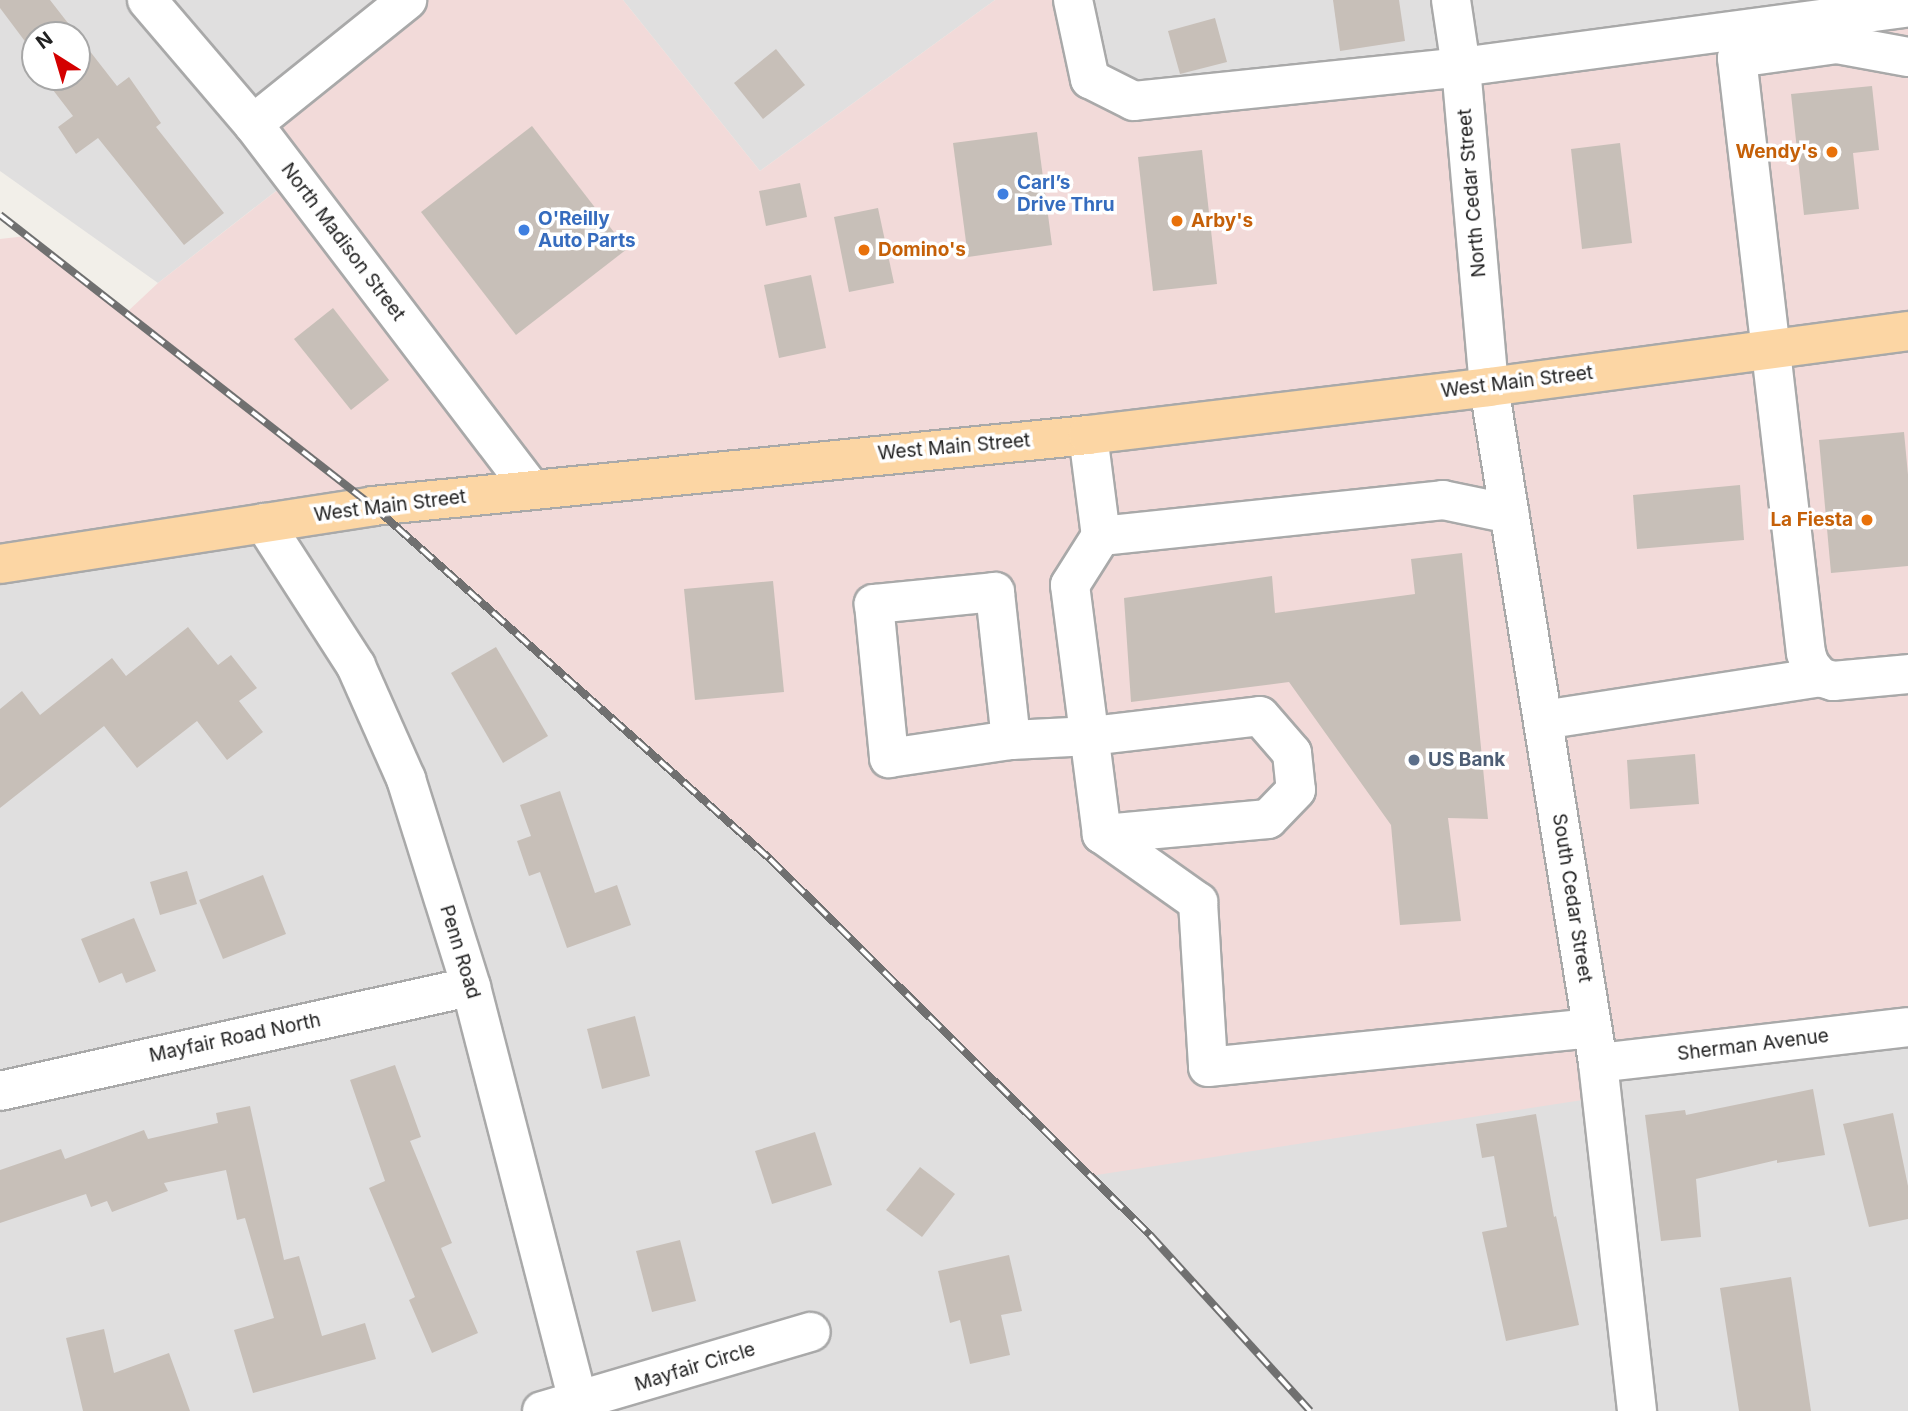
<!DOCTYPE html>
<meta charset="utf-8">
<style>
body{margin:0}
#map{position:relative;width:1908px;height:1411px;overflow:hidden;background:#f2efe9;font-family:Inter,sans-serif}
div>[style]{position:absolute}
.residential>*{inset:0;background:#e0dfdf}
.commercial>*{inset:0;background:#f2dad9}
.building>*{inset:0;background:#c7bfb8}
.roads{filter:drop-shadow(2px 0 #a9a9a9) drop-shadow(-2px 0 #a9a9a9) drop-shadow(0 2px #a9a9a9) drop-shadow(0 -2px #a9a9a9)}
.minor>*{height:38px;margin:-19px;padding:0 19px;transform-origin:19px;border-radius:19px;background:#fff}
.major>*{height:38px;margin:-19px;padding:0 19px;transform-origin:19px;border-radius:19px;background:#fcd6a4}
.rail>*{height:8px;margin-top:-4px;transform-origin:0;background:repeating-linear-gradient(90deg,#fff 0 16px,#707070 0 32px);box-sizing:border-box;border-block:2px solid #707070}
.dots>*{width:19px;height:19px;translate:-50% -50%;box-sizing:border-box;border:4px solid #fff;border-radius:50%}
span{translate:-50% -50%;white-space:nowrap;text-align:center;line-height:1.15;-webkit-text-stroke:7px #fff;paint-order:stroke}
.food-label{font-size:19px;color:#c56008;font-weight:700}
.right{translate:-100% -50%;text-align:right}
.left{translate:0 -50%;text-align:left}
.shop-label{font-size:19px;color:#366cbe;font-weight:700}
.street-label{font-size:19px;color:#222}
.service-label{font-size:19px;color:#4e5e75;font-weight:700}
.north{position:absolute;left:21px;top:21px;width:70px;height:70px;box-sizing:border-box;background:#fff;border:2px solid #a7a7a7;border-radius:50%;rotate:323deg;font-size:19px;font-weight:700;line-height:28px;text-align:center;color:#222}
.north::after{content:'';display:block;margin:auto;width:24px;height:32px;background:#d40000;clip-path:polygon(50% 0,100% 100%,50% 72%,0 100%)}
</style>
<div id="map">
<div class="residential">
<div style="clip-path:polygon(evenodd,0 0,407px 0,294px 177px,158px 283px,0 171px,0 0,35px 35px,77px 35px,77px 77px,35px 77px,35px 35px)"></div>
<div style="clip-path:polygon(623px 0,995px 0,760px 171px)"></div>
<div style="clip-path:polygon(1073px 0,1908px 0,1134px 101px,1090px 79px)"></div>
<div style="clip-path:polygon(373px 506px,770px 859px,1090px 1176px,1598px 1063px,1908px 1027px,1908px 1411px,0 1411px,0 564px)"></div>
</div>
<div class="commercial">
<div style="clip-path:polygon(407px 0,623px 0,760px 171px,995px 0,1073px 0,1090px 79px,1134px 101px,1908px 7px,1908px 1027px,1599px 1063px,1602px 1097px,1090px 1176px,770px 859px,373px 506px,0 564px,0 239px,26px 236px,126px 313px,158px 283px,293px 178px,253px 124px)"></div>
</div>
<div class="building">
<div style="clip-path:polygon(0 0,50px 0,117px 86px,129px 77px,161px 123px,156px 127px,224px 213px,184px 245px,98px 138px,76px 154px,58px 127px,73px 116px,43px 77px,77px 77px,77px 35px,35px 35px,35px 67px,24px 53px,30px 48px,0 8px)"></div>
<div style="clip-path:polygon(1333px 0,1399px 0,1405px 41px,1340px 51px)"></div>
<div style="clip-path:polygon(1215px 18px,1227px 62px,1180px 74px,1168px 31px)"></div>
<div style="clip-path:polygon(776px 49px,805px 85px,763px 119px,734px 83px)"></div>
<div style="clip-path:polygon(1872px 86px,1879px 150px,1853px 153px,1859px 209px,1804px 215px,1791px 94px)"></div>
<div style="clip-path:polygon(532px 126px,627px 249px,516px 335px,421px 212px)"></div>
<div style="clip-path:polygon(1037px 132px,1052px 245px,968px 257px,953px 143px)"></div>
<div style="clip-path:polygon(1620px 143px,1632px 243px,1582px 249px,1571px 149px)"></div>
<div style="clip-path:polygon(1202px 150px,1217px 284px,1153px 291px,1138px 157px)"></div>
<div style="clip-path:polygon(800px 183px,807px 217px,766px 226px,759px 191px)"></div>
<div style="clip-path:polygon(878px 208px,894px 283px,849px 292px,834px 217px)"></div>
<div style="clip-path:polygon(811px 275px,826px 348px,779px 358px,764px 285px)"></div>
<div style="clip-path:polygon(333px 308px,389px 380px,351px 410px,294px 339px)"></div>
<div style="clip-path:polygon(1904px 432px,1908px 475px,1908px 566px,1831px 573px,1819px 440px)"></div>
<div style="clip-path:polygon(1740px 485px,1744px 540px,1637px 549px,1633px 495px)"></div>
<div style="clip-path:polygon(1462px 553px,1488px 819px,1448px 818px,1461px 921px,1400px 925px,1391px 825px,1289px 682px,1131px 702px,1124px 598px,1272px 576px,1275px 613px,1415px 594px,1411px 559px)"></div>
<div style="clip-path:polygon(773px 581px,784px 692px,695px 700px,684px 589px)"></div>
<div style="clip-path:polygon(188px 627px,218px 665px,231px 655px,257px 688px,239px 701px,263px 732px,227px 760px,197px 721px,137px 768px,104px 726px,0 808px,0 709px,22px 691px,40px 715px,112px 658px,126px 676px)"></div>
<div style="clip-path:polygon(496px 647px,548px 736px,503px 763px,451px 673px)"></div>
<div style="clip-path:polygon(1695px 754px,1699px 804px,1630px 809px,1627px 760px)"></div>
<div style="clip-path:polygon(560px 791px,595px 893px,617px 885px,631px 925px,567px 948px,540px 872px,529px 876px,517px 841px,531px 836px,520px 805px)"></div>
<div style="clip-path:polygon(187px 871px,197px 904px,160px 915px,150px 882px)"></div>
<div style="clip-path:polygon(263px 875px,286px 934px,223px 959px,199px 900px)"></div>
<div style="clip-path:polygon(134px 918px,156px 971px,126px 983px,122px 973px,99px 983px,81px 939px)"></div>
<div style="clip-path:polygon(635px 1016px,650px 1076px,602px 1089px,587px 1029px)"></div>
<div style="clip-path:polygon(395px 1065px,421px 1137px,410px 1141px,452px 1243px,441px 1248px,478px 1333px,432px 1353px,409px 1300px,415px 1297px,369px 1188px,385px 1181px,350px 1080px)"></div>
<div style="clip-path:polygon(1813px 1089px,1825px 1155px,1777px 1163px,1777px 1160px,1696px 1179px,1701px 1237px,1661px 1241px,1645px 1115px,1685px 1110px,1686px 1115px)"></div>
<div style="clip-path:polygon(250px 1106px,284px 1260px,299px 1256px,322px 1336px,365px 1323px,376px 1359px,253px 1393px,234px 1330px,274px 1318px,245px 1218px,237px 1220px,226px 1170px,164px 1183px,168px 1191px,112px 1212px,107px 1201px,91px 1207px,86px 1194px,0 1223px,0 1170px,61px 1149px,65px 1159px,144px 1130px,148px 1139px,218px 1123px,216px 1113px)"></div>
<div style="clip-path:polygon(1893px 1113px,1908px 1186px,1908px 1219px,1869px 1227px,1843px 1124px)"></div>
<div style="clip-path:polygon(1536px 1114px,1554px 1217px,1556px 1216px,1579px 1325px,1506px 1341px,1482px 1232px,1507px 1227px,1494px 1156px,1482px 1158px,1476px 1124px)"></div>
<div style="clip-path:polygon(815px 1132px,832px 1185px,772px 1204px,755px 1151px)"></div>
<div style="clip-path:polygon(920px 1167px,955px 1194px,922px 1237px,886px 1210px)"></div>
<div style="clip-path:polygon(680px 1240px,696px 1301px,652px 1312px,636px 1251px)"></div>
<div style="clip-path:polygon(1009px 1255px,1022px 1311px,1001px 1315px,1010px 1355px,970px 1364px,960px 1320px,950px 1323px,938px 1271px)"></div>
<div style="clip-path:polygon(1791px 1277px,1811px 1411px,1739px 1411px,1720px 1288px)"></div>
<div style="clip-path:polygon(104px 1329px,114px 1373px,169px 1353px,190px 1411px,83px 1411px,66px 1338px)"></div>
</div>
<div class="roads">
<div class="minor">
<div style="left:147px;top:0;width:163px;rotate:49.5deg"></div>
<div style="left:253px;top:124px;width:460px;rotate:52.7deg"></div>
<div style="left:1073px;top:0;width:81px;rotate:77.9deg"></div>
<div style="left:1090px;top:79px;width:49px;rotate:26.6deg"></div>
<div style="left:1134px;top:101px;width:329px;rotate:-5.9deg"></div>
<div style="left:1461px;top:67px;width:451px;rotate:-7.6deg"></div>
<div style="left:1451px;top:0;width:68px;rotate:81.5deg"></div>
<div style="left:1461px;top:67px;width:321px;rotate:85deg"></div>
<div style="left:1489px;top:387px;width:685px;rotate:80.84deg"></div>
<div style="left:1598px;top:1063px;width:350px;rotate:83.6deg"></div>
<div style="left:1908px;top:57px;width:72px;rotate:-169.6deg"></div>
<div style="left:1837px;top:44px;width:101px;rotate:172deg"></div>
<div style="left:1737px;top:58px;width:599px;rotate:83.39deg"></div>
<div style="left:1806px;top:653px;width:13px;rotate:72deg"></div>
<div style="left:1810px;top:665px;width:16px;rotate:50deg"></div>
<div style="left:1820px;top:677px;width:14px;rotate:17deg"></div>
<div style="left:1833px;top:681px;width:75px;rotate:-5.3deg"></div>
<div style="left:253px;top:124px;width:198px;rotate:-38.8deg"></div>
<div style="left:1088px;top:435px;width:102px;rotate:82.7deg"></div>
<div style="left:1101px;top:536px;width:58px;rotate:122.3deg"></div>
<div style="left:1070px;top:585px;width:251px;rotate:82.7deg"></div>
<div style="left:1102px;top:834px;width:118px;rotate:35.3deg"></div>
<div style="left:1198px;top:902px;width:165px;rotate:86.5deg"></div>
<div style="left:1208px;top:1067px;width:386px;rotate:-5.8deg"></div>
<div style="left:264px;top:523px;width:170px;rotate:57.2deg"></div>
<div style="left:356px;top:666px;width:124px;rotate:66.1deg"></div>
<div style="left:406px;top:779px;width:218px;rotate:72.6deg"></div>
<div style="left:471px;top:987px;width:438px;rotate:75.5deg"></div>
<div style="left:1101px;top:536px;width:344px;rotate:-6deg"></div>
<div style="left:1443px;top:500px;width:68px;rotate:11.8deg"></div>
<div style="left:1543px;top:720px;width:280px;rotate:-8.8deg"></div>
<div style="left:1011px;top:740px;width:149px;rotate:-96.2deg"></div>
<div style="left:995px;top:592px;width:122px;rotate:174.3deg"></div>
<div style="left:874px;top:604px;width:155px;rotate:84.4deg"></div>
<div style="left:889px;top:758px;width:123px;rotate:-8.4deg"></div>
<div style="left:1011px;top:740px;width:80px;rotate:-2.9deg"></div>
<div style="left:1091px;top:736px;width:170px;rotate:-6.7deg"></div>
<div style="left:1260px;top:716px;width:49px;rotate:49.1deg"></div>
<div style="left:1292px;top:753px;width:37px;rotate:84deg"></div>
<div style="left:1296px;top:790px;width:40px;rotate:134deg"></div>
<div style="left:1268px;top:819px;width:167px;rotate:174.8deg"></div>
<div style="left:1598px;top:1063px;width:312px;rotate:-6.6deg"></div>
<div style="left:0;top:1091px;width:482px;rotate:-12.5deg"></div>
<div style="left:542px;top:1411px;width:280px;rotate:-16.4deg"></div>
</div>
<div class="major">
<div style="left:0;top:564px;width:377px;rotate:-8.8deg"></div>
<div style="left:373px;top:506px;width:719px;rotate:-5.67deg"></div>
<div style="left:1088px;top:435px;width:404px;rotate:-6.8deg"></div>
<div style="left:1489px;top:387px;width:423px;rotate:-7.6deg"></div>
</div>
</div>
<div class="rail">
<div style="left:0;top:215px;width:473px;rotate:38deg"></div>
<div style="left:373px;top:506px;width:531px;rotate:41.64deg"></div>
<div style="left:770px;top:859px;width:535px;rotate:44.7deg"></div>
<div style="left:1150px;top:1235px;width:238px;rotate:47.7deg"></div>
</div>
<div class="dots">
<div style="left:1832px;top:152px;background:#e8710a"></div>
<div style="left:1003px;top:194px;background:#3f7fe0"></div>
<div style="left:1177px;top:221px;background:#e8710a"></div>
<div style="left:524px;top:230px;background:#3f7fe0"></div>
<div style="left:864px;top:250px;background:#e8710a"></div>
<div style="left:1867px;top:520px;background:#e8710a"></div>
<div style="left:1414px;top:760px;background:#5c6f8a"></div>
</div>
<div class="food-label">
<span class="right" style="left:1818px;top:152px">Wendy's</span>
<span class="left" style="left:1191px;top:221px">Arby's</span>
<span class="left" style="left:878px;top:250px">Domino's</span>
<span class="right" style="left:1853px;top:520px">La Fiesta</span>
</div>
<div class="shop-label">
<span class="left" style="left:1017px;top:194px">Carl’s<br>Drive Thru</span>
<span class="left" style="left:538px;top:230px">O'Reilly<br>Auto Parts</span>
</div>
<div class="street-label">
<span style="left:1472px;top:193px;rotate:-95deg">North Cedar Street</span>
<span style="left:343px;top:242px;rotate:53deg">North Madison Street</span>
<span style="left:1517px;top:382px;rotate:-7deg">West Main Street</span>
<span style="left:954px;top:447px;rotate:-5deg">West Main Street</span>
<span style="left:390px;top:506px;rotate:-7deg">West Main Street</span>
<span style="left:1572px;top:898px;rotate:81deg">South Cedar Street</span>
<span style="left:460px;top:952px;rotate:73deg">Penn Road</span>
<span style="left:235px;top:1038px;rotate:-12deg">Mayfair Road North</span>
<span style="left:1753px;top:1045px;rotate:-7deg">Sherman Avenue</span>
<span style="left:695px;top:1367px;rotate:-17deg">Mayfair Circle</span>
</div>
<div class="service-label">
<span class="left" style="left:1428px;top:760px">US Bank</span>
</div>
<div class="north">N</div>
</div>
